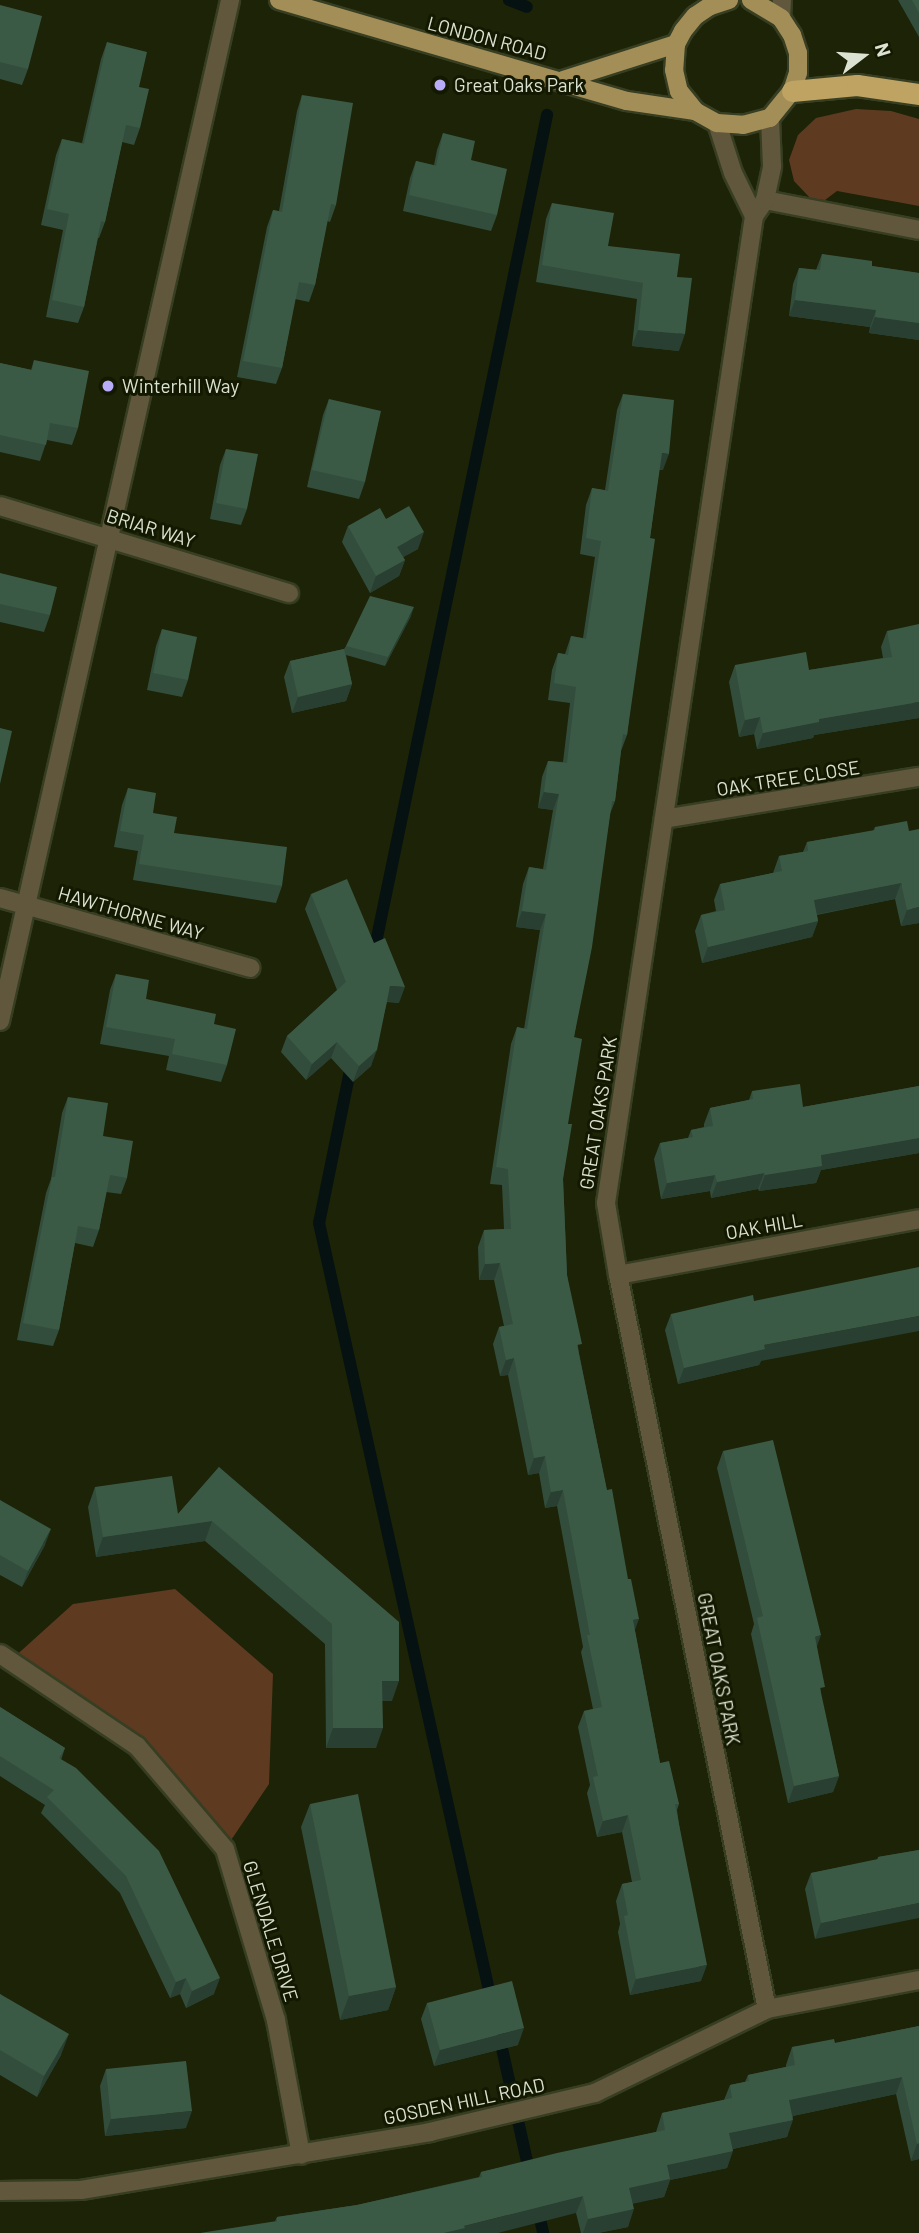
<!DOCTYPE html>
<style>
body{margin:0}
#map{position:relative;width:919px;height:2233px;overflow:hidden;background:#1c2306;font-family:Barlow,sans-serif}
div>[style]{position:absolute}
.green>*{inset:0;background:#5e3a21}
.stream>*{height:12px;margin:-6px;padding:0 6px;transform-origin:6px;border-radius:6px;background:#061211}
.roads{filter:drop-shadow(2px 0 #373e22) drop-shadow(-2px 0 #373e22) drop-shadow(0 2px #373e22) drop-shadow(0 -2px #373e22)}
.street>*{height:18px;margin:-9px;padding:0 9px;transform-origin:9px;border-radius:9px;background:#61573d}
.primary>*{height:18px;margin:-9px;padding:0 9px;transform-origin:9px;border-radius:9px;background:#a48e58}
.highway>*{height:21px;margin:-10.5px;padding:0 10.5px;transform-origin:10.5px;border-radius:10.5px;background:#bea362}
.wall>*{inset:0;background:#334d3c}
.shaded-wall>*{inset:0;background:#293f31}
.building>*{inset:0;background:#3b5a46}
.dots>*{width:19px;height:19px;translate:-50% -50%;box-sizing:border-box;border:4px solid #131900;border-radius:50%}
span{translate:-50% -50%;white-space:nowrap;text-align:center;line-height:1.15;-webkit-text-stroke:6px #131900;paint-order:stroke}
.street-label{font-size:19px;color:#dce2d1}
.poi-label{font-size:19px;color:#dce2d1}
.left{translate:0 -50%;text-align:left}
.north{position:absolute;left:828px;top:21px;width:70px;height:70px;-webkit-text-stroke:5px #131900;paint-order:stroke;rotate:73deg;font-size:19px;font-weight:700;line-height:28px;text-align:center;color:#dce2d1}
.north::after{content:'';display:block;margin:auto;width:24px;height:32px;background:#dce2d1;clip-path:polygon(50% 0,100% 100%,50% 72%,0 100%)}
</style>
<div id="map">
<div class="green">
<div style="clip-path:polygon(856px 109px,891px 111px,919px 119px,919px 206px,837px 191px,825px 200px,811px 199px,794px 181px,789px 160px,798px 135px,816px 118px)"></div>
<div style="clip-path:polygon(175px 1589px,273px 1674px,269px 1784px,225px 1849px,137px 1746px,11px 1660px,73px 1604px)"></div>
</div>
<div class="stream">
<div style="left:509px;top:0;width:19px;rotate:21deg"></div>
<div style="left:373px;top:957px;width:860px;rotate:-78.32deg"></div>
<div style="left:352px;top:1061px;width:165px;rotate:101.5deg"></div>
<div style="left:319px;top:1223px;width:800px;rotate:77.51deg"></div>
<div style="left:499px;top:2035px;width:143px;rotate:77.5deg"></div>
<div style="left:537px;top:2206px;width:28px;rotate:77deg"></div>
</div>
<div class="roads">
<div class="street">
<div style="left:781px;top:18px;width:18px;rotate:-87deg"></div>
<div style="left:717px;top:123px;width:52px;rotate:72.3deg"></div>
<div style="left:733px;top:173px;width:48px;rotate:64deg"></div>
<div style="left:765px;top:200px;width:157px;rotate:11deg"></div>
<div style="left:0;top:506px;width:302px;rotate:16.8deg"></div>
<div style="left:664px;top:819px;width:258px;rotate:-9.4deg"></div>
<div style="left:0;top:898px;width:260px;rotate:15.6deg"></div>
<div style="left:0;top:1021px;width:1047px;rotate:-77.3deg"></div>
<div style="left:618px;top:1275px;width:306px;rotate:-10.5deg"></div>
<div style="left:0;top:1654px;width:165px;rotate:33.9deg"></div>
<div style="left:137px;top:1746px;width:135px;rotate:49.5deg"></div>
<div style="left:225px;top:1849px;width:178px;rotate:73.4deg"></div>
<div style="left:276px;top:2020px;width:137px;rotate:79.5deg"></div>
<div style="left:767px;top:2009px;width:749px;rotate:-101.47deg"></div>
<div style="left:618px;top:1275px;width:73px;rotate:-99.5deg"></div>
<div style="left:606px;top:1203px;width:998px;rotate:-81.47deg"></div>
<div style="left:754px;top:216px;width:19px;rotate:-55deg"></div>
<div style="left:765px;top:200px;width:35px;rotate:-78deg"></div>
<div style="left:772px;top:166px;width:48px;rotate:-92.4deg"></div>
<div style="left:0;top:2191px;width:81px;rotate:-0.7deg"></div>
<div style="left:81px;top:2190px;width:354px;rotate:-9.4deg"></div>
<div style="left:430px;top:2132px;width:170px;rotate:-13.3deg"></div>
<div style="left:595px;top:2093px;width:191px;rotate:-26deg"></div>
<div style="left:767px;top:2009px;width:155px;rotate:-10.8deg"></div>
</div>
<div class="primary">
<div style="left:279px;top:0;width:362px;rotate:16.2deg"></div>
<div style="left:627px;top:101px;width:69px;rotate:8.4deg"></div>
<div style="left:729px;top:0;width:20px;rotate:162deg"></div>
<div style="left:710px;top:6px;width:18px;rotate:146deg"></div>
<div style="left:695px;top:16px;width:19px;rotate:129deg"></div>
<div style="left:683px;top:31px;width:15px;rotate:118deg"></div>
<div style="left:676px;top:44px;width:26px;rotate:94deg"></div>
<div style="left:674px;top:70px;width:22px;rotate:77deg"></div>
<div style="left:679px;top:91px;width:26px;rotate:51deg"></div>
<div style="left:695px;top:111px;width:25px;rotate:29deg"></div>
<div style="left:717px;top:123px;width:26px;rotate:4deg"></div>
<div style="left:743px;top:125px;width:28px;rotate:-15deg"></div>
<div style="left:770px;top:118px;width:35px;rotate:-51deg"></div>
<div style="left:792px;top:91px;width:19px;rotate:-72deg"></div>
<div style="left:798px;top:73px;width:20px;rotate:-90deg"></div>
<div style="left:798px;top:53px;width:19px;rotate:-108deg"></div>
<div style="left:792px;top:35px;width:20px;rotate:-123deg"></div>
<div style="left:781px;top:18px;width:35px;rotate:-149deg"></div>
<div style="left:563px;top:80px;width:119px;rotate:-17.7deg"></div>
</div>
<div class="highway">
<div style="left:792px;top:91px;width:65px;rotate:-5.3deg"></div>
<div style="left:857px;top:85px;width:63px;rotate:8.3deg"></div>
</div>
</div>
<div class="wall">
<div style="clip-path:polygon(898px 0,919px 0,919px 37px)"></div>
<div style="clip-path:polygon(0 5px,28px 69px,22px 85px,0 79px)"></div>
<div style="clip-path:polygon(107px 42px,139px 87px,140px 128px,134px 145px,122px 142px,105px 222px,99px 238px,98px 238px,84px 307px,78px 323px,46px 317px,63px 230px,41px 225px,56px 155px,62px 139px,82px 143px,101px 59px)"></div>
<div style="clip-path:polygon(302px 95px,336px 205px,330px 222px,327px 221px,315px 285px,309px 302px,295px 299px,282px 368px,276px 384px,237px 377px,267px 227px,273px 210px,279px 211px,297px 111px)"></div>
<div style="clip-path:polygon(443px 133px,471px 160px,497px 215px,491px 231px,403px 211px,410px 178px,416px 161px,434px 165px,437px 150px)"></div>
<div style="clip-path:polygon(552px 203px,608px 246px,677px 277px,679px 351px,632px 346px,637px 299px,536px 282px,546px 219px)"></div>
<div style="clip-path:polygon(822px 254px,872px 266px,919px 273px,919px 340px,869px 333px,870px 327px,789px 316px,793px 284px,799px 268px,816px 270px)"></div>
<div style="clip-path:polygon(34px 360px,78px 428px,72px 445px,47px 440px,40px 461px,0 452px,0 363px,31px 370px)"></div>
<div style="clip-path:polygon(623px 394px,663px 470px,659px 470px,650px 538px,627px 735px,621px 751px,615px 801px,610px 814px,574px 1037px,563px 1179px,567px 1275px,579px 1353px,635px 1631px,660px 1763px,679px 1804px,677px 1810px,701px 1981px,630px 1995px,618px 1932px,620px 1924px,616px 1901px,622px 1884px,632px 1882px,622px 1832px,597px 1837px,587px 1793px,590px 1785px,578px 1727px,584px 1711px,593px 1709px,581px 1652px,583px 1647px,557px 1506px,545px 1508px,539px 1473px,528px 1475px,508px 1375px,500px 1376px,493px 1344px,499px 1327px,504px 1326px,494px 1280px,479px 1280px,478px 1247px,484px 1230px,504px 1229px,502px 1185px,490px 1184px,511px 1044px,517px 1027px,524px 1029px,540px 930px,516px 927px,523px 884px,529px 867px,543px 869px,553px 810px,538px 808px,542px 777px,548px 761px,563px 762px,570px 703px,548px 700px,552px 670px,558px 653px,565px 654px,571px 636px,583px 638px,595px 557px,580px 554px,586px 505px,592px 488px,605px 490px,617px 410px)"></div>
<div style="clip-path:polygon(329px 399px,365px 482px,359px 499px,307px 487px,323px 415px)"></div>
<div style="clip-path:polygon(226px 449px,247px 509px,241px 525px,210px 519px,220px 465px)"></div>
<div style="clip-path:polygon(386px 519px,418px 549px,403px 557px,405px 560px,399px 576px,370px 593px,342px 542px,348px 526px)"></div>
<div style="clip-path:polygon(0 573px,50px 615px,44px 632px,0 622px)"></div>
<div style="clip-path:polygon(411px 616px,385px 666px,346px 655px,352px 684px,346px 701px,292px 713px,284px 677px,290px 661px,344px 649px,346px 646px)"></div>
<div style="clip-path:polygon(162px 629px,188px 680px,182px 697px,147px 690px,156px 646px)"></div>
<div style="clip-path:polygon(887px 631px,919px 718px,814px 735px,813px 738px,757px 749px,754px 734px,739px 737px,729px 682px,735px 665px,809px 670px,883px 658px,881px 647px)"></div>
<div style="clip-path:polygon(128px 788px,174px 833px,282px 886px,276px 903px,133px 880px,138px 851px,114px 847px,122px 805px)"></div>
<div style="clip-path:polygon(875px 827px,919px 923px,901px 926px,895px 899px,817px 915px,818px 921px,812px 937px,702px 963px,695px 931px,701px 915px,716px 911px,714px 900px,720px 884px,773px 873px,779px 856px,803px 852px,807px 842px,873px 831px)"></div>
<div style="clip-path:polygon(311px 894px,399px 1003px,387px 1002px,371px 1066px,353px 1082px,331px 1058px,306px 1080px,281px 1052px,287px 1036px,337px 990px,305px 909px)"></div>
<div style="clip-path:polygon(116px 974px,146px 999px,214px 1024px,227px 1065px,221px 1082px,166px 1070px,169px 1056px,100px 1044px,110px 990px)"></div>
<div style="clip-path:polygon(919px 1086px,919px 1153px,821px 1170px,816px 1183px,759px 1191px,758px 1189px,711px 1198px,710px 1191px,661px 1199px,654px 1159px,660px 1143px,688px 1138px,691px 1130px,704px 1127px,704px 1124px,710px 1108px,749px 1100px,752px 1091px,803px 1107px)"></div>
<div style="clip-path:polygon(68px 1097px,103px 1136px,127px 1178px,121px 1194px,106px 1192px,99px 1230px,93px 1247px,75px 1243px,59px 1330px,53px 1346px,17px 1340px,46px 1193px,51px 1179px,62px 1113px)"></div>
<div style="clip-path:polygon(671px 1314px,761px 1361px,759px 1365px,678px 1384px,665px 1330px)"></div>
<div style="clip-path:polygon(723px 1451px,817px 1647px,821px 1696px,839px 1776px,833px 1792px,788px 1803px,751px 1634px,754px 1624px,717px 1468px)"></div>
<div style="clip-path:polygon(219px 1467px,392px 1701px,382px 1701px,376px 1748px,326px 1748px,325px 1644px,205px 1541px,96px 1557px,88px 1507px,95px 1487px,178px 1514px)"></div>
<div style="clip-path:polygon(0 1500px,45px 1545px,22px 1587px,0 1575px)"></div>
<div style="clip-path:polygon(0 1707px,65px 1748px,61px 1760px,214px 1994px,186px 2008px,180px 1994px,170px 1998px,120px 1893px,41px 1813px,45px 1805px,0 1776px)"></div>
<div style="clip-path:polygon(310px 1804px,396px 1987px,388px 2010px,340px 2020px,301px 1827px)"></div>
<div style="clip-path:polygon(919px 1850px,815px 1939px,805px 1889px,811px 1873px,877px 1860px,878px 1857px)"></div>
<div style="clip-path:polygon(0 1994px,61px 2055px,37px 2097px,0 2075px)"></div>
<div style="clip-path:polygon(427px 2003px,518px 2045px,434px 2066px,421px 2019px)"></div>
<div style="clip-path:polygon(919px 2026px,919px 2159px,911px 2161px,896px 2094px,793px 2116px,787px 2137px,733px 2149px,727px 2168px,670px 2180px,664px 2197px,633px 2203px,628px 2227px,598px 2233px,581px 2233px,576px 2213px,275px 2221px,277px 2217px,357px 2205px,479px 2177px,481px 2172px,656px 2132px,662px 2113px,724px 2100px,730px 2085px,745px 2082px,748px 2075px,786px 2067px,786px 2065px,792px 2047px,835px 2043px)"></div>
<div style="clip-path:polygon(106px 2069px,186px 2128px,105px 2136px,100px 2086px)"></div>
</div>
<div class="shaded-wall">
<div style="clip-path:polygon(795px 300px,876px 310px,870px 327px,789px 316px)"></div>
<div style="clip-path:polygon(875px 317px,919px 323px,919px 340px,869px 333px)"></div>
<div style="clip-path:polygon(638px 330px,685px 334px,679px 351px,632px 346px)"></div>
<div style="clip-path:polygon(662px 453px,669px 454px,663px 470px,656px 469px)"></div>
<div style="clip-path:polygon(424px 532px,418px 549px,391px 564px,397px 547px)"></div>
<div style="clip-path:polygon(405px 560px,399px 576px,370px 593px,376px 576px)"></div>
<div style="clip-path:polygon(414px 607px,411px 616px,385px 666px,388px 657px)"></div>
<div style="clip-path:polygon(352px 684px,346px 701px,292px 713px,298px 697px)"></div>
<div style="clip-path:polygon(919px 702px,919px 718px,814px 735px,813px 738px,757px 749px,763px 733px,819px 719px)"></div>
<div style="clip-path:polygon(760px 717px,754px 734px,739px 737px,745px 720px)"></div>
<div style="clip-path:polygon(544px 792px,559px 794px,553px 810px,538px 808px)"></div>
<div style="clip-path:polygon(901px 883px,895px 899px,808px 916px,814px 900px)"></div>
<div style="clip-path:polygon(919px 907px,919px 923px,901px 926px,907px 910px)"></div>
<div style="clip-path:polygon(522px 911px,546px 914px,540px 930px,516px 927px)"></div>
<div style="clip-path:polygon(818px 921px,812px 937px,702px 963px,708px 947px)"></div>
<div style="clip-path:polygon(390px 986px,405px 987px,399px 1003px,385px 1001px)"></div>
<div style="clip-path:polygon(337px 1042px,331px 1058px,306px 1080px,312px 1064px)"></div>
<div style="clip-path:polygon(377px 1050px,371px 1066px,353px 1082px,359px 1066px)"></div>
<div style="clip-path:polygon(919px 1138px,919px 1153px,821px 1170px,816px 1183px,759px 1191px,765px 1175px,821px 1155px)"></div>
<div style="clip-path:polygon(764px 1173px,758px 1189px,711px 1198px,717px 1182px)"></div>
<div style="clip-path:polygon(715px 1175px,710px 1191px,661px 1199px,667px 1183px)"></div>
<div style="clip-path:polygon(500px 1263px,494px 1280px,479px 1280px,485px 1264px)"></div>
<div style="clip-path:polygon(919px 1316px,919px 1331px,761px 1361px,759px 1365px,678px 1384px,684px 1368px,764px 1345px)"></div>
<div style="clip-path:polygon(514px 1358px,508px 1375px,500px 1376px,506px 1360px)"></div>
<div style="clip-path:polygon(545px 1456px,539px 1473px,528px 1475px,534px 1458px)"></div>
<div style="clip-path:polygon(563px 1490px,557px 1506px,545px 1508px,551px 1492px)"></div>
<div style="clip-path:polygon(212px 1521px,205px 1541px,96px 1557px,103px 1537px)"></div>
<div style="clip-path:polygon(51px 1529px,45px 1545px,22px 1587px,28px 1571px)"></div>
<div style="clip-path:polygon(639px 1619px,633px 1635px,633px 1620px)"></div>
<div style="clip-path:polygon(821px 1635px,815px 1652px,815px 1637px)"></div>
<div style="clip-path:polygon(382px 1681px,399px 1681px,392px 1701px,375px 1701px)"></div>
<div style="clip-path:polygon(333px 1728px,383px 1728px,376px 1748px,326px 1748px)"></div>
<div style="clip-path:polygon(839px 1776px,833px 1792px,788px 1803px,794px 1786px)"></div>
<div style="clip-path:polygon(628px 1815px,622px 1832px,597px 1837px,603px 1821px)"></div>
<div style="clip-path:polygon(919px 1903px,919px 1918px,815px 1939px,821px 1923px)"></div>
<div style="clip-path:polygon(707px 1965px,701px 1981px,630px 1995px,636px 1979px)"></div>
<div style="clip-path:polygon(186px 1978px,180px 1994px,170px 1998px,176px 1982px)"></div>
<div style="clip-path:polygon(220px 1978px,214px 1994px,186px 2008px,192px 1991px)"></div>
<div style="clip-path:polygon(396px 1987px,388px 2010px,340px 2020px,349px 1996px)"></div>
<div style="clip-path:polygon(524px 2028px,518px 2045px,434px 2066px,440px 2050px)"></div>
<div style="clip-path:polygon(69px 2034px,61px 2055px,37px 2097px,44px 2076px)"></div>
<div style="clip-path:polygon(902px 2077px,896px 2094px,783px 2118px,789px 2100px)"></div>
<div style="clip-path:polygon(192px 2111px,186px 2128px,105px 2136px,111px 2119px)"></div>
<div style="clip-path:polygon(793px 2120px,787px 2137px,723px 2151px,729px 2133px)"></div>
<div style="clip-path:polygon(919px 2143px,919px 2159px,911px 2161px,917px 2144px)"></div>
<div style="clip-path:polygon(733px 2151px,727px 2168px,670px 2180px,664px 2197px,623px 2206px,629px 2188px,667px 2165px)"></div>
<div style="clip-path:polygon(583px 2196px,576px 2213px,498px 2233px,444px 2233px,464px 2226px)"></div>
<div style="clip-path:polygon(634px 2209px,628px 2227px,598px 2233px,583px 2233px,588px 2219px)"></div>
</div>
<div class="building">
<div style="clip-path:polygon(912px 0,919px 0,919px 13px)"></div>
<div style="clip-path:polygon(0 5px,42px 16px,28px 69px,0 62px)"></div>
<div style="clip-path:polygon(107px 42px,147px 52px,139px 87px,149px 89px,140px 128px,126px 125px,105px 222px,101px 221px,84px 307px,52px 300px,69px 214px,47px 209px,62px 139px,84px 144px)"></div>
<div style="clip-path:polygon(302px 95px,353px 103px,336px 205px,331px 204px,315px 285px,299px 282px,282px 368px,243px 361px,273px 210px,282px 212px)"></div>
<div style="clip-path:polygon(443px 133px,475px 141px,471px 160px,507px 169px,497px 215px,409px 195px,416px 161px,436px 166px)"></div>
<div style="clip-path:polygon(552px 203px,614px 213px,608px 246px,680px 254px,677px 277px,692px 278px,685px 334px,638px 330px,643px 283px,542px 265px)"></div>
<div style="clip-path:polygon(822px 254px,872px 261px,872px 266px,919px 273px,919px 323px,875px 317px,876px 310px,795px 300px,799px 268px,820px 270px)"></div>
<div style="clip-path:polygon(34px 360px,89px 371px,78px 428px,50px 423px,46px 445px,0 435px,0 363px,32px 370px)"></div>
<div style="clip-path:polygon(623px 394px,674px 400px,669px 454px,662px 453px,650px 538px,655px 539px,627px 735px,623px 734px,615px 801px,612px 801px,592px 947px,574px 1037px,582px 1039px,568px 1124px,572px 1124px,563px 1179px,567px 1275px,582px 1344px,577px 1345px,607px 1490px,612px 1489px,628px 1579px,631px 1579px,639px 1619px,633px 1620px,660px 1763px,669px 1761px,679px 1804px,675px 1804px,707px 1965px,636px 1979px,624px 1916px,628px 1915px,622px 1884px,641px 1880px,628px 1815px,603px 1821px,593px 1777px,598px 1776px,584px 1711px,602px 1707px,587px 1635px,590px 1635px,563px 1490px,551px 1492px,545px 1456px,534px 1458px,514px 1358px,506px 1360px,499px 1327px,513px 1324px,500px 1263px,485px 1264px,484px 1230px,511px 1229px,508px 1169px,496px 1167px,517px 1027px,527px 1029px,546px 914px,522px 911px,529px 867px,546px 870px,559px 794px,544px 792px,548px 761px,567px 763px,576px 687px,554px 683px,558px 653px,568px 655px,571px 636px,586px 639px,601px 541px,586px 538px,592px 488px,608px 491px)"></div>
<div style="clip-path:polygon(329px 399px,381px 411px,365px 482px,312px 470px)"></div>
<div style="clip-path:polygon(226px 449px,258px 454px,247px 509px,216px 503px)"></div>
<div style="clip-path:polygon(409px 506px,424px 532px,397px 547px,405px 560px,376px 576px,348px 526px,380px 508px,386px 519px)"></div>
<div style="clip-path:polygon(0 573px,57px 587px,50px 615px,0 604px)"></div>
<div style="clip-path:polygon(370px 596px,414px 607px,388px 657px,346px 646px)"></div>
<div style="clip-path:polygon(919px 624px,919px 702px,819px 719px,819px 722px,763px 733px,760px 717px,745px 720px,735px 665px,806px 652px,809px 670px,892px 657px,887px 631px)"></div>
<div style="clip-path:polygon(162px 629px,197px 637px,188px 680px,153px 673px)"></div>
<div style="clip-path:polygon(344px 649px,352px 684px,298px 697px,290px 661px)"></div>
<div style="clip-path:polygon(0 728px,12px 731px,0 784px)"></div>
<div style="clip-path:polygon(128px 788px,156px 793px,153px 813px,177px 817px,174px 833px,287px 847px,282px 886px,139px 864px,144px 835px,120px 831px)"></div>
<div style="clip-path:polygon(907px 821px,909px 831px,919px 829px,919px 907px,907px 910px,901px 883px,814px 900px,818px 921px,708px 947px,701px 915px,725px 910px,720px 884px,782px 871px,779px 856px,808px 851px,807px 842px,875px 830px,875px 827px)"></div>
<div style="clip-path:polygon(347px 879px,374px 943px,385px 938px,405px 987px,390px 986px,377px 1050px,359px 1066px,337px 1042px,312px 1064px,287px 1036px,346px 982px,311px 894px)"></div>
<div style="clip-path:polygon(116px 974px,149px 980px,146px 999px,216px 1014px,214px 1024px,236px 1029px,227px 1065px,172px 1054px,175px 1039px,106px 1027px)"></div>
<div style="clip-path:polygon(800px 1084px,803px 1107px,919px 1086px,919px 1138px,821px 1155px,822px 1166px,765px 1175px,764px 1173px,717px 1182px,715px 1175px,667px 1183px,660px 1143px,693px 1137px,691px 1130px,713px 1126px,710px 1108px,753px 1099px,752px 1091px)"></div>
<div style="clip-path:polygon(68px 1097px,108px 1103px,103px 1136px,133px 1141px,127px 1178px,110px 1175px,99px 1230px,78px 1226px,59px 1330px,23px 1323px,52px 1177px,55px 1177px)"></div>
<div style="clip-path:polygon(919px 1267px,919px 1316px,764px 1345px,765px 1349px,684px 1368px,671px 1314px,753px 1295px,754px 1301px)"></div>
<div style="clip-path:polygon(773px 1440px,821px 1635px,815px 1637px,825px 1687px,820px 1688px,839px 1776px,794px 1786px,757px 1618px,763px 1616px,723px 1451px)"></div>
<div style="clip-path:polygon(219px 1467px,399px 1622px,399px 1681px,382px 1681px,383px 1728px,333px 1728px,332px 1624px,212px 1521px,103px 1537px,95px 1487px,172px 1476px,178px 1514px)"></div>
<div style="clip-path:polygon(0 1500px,51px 1529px,28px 1571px,0 1555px)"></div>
<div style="clip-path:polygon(0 1707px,65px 1748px,59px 1758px,76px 1768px,159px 1851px,220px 1978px,192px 1991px,186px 1978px,176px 1982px,126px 1876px,47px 1797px,54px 1790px,0 1756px)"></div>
<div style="clip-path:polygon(358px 1794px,396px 1987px,349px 1996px,310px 1804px)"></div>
<div style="clip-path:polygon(919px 1850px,919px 1903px,821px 1923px,811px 1873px,878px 1859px,878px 1857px)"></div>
<div style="clip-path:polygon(512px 1981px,524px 2028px,440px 2050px,427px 2003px)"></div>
<div style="clip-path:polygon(0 1994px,69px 2034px,44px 2076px,0 2050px)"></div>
<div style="clip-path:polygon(919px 2026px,919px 2143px,917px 2144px,902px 2077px,789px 2100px,793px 2120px,729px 2133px,733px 2151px,667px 2165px,670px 2179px,629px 2188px,634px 2209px,588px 2219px,583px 2196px,464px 2226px,465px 2228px,444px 2233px,200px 2233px,277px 2221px,277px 2217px,357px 2205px,482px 2177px,481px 2172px,557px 2153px,665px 2130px,662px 2113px,732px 2098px,730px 2085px,749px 2081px,748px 2075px,795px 2065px,792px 2047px,834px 2039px,835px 2043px)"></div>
<div style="clip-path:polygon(186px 2061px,192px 2111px,111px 2119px,106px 2069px)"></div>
</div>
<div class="dots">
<div style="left:440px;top:85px;background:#b8abf7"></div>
<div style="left:108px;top:386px;background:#b8abf7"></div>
</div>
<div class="street-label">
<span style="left:487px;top:38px;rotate:15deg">LONDON ROAD</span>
<span style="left:151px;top:528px;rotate:17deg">BRIAR WAY</span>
<span style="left:788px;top:778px;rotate:-9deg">OAK TREE CLOSE</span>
<span style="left:131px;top:913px;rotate:16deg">HAWTHORNE WAY</span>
<span style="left:598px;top:1113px;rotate:-81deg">GREAT OAKS PARK</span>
<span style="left:764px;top:1226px;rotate:-10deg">OAK HILL</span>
<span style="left:719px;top:1669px;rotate:79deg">GREAT OAKS PARK</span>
<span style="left:271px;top:1931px;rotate:73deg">GLENDALE DRIVE</span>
<span style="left:464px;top:2101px;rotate:-12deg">GOSDEN HILL ROAD</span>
</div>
<div class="poi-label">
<span class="left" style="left:454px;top:85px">Great Oaks Park</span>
<span class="left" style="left:122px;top:386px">Winterhill Way</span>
</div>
<div class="north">N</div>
</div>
